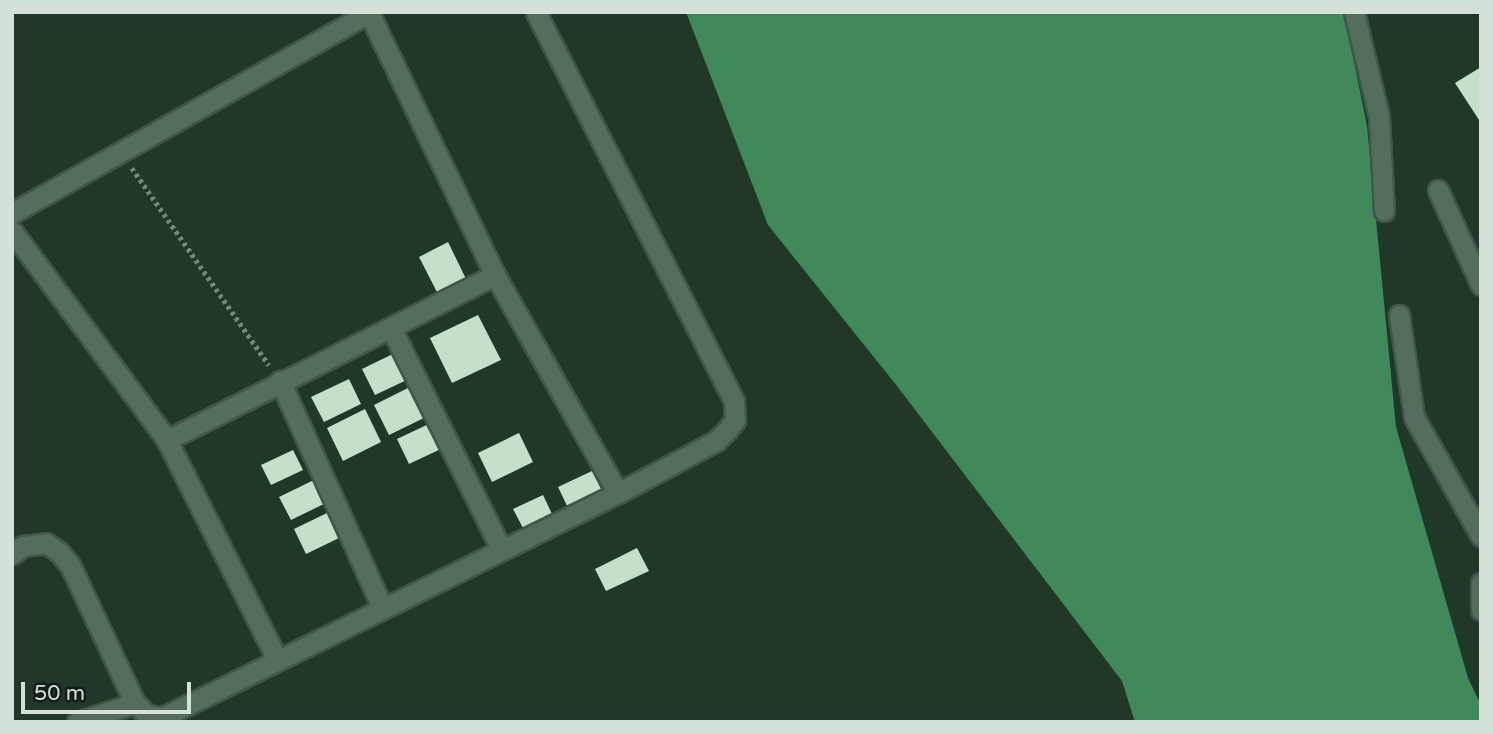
<!DOCTYPE html>
<style>
body{margin:0}
#map{position:relative;width:1493px;height:734px;overflow:hidden;background:#213828;font-family:"Varela Round",sans-serif}
div>[style]{position:absolute}
.water>*{inset:0;background:#41895a}
.building>*{inset:0;background:#c4e0cb}
.path>*{height:4.5px;margin-top:-2.25px;transform-origin:0;background:repeating-linear-gradient(90deg,#75877a 0 3.5px,transparent 0 7px)}
.roads{filter:drop-shadow(2px 0 #425548) drop-shadow(-2px 0 #425548) drop-shadow(0 2px #425548) drop-shadow(0 -2px #425548)}
.minor>*{height:19px;margin:-9.5px;padding:0 9.5px;transform-origin:9.5px;border-radius:9.5px;background:#556e5c}
span{translate:-50% -50%;white-space:nowrap;text-align:center;line-height:1.15;-webkit-text-stroke:7px #131d16;paint-order:stroke}
.frame{position:absolute;inset:0;border:14px solid #d4e1d7;pointer-events:none}
.scale{position:absolute;left:21px;top:682px;width:170px;height:32px;box-sizing:border-box;border:4px solid #d4e1d7;border-top:0;padding-left:9px;font-size:21px;line-height:24px;white-space:nowrap;color:#d4e1d7;-webkit-text-stroke:5px #131d16;paint-order:stroke}
</style>
<div id="map">
<div class="water">
<div style="clip-path:polygon(686px 12px,1344px 12px,1367px 126px,1396px 427px,1468px 678px,1481px 705px,1481px 722px,1135px 722px,1122px 681px,897px 386px,768px 225px)"></div>
</div>
<div class="building">
<div style="clip-path:polygon(1481px 67px,1481px 123px,1455px 83px)"></div>
<div style="clip-path:polygon(448px 242px,469px 285px,440px 298px,419px 257px)"></div>
<div style="clip-path:polygon(478px 315px,501px 360px,452px 383px,430px 338px)"></div>
<div style="clip-path:polygon(399px 351px,411px 378px,375px 395px,362px 369px)"></div>
<div style="clip-path:polygon(349px 379px,361px 404px,324px 422px,311px 397px)"></div>
<div style="clip-path:polygon(412px 386px,426px 417px,389px 435px,374px 405px)"></div>
<div style="clip-path:polygon(365px 409px,381px 442px,343px 461px,327px 428px)"></div>
<div style="clip-path:polygon(433px 422px,445px 447px,409px 464px,397px 439px)"></div>
<div style="clip-path:polygon(519px 433px,533px 462px,492px 482px,478px 453px)"></div>
<div style="clip-path:polygon(293px 450px,303px 470px,271px 485px,261px 465px)"></div>
<div style="clip-path:polygon(592px 471px,603px 493px,569px 510px,558px 487px)"></div>
<div style="clip-path:polygon(316px 479px,328px 502px,291px 520px,279px 497px)"></div>
<div style="clip-path:polygon(543px 495px,553px 516px,524px 530px,513px 509px)"></div>
<div style="clip-path:polygon(327px 513px,339px 538px,306px 554px,294px 529px)"></div>
<div style="clip-path:polygon(637px 548px,649px 571px,606px 591px,595px 569px)"></div>
</div>
<div class="path">
<div style="left:132px;top:168px;width:240px;rotate:55.2deg"></div>
</div>
<div class="roads">
<div class="minor">
<div style="left:1354px;top:12px;width:108px;rotate:76.6deg"></div>
<div style="left:1379px;top:117px;width:94px;rotate:87deg"></div>
<div style="left:369px;top:13px;width:291px;rotate:64.3deg"></div>
<div style="left:495px;top:275px;width:250px;rotate:60.6deg"></div>
<div style="left:1438px;top:190px;width:104px;rotate:65.6deg"></div>
<div style="left:12px;top:213px;width:411px;rotate:-29.3deg"></div>
<div style="left:12px;top:231px;width:260px;rotate:53.4deg"></div>
<div style="left:1399px;top:315px;width:103px;rotate:81.6deg"></div>
<div style="left:1414px;top:417px;width:137px;rotate:60.6deg"></div>
<div style="left:392px;top:330px;width:245px;rotate:63.5deg"></div>
<div style="left:280px;top:381px;width:250px;rotate:65.7deg"></div>
<div style="left:12px;top:554px;width:14px;rotate:-36deg"></div>
<div style="left:23px;top:546px;width:23px;rotate:-7deg"></div>
<div style="left:46px;top:543px;width:16px;rotate:35deg"></div>
<div style="left:59px;top:552px;width:17px;rotate:50deg"></div>
<div style="left:70px;top:565px;width:153px;rotate:64.8deg"></div>
<div style="left:135px;top:703px;width:17px;rotate:45deg"></div>
<div style="left:147px;top:715px;width:16px;rotate:7deg"></div>
<div style="left:163px;top:717px;width:507px;rotate:-26.21deg"></div>
<div style="left:618px;top:493px;width:111px;rotate:-28deg"></div>
<div style="left:716px;top:441px;width:16px;rotate:-45deg"></div>
<div style="left:727px;top:430px;width:13px;rotate:-51deg"></div>
<div style="left:735px;top:420px;width:19px;rotate:-93deg"></div>
<div style="left:734px;top:401px;width:436px;rotate:-117deg"></div>
<div style="left:1481px;top:583px;width:27px;rotate:90deg"></div>
<div style="left:277px;top:659px;width:245px;rotate:-116.7deg"></div>
<div style="left:167px;top:440px;width:367px;rotate:-26.7deg"></div>
<div style="left:77px;top:722px;width:61px;rotate:-18.1deg"></div>
</div>
</div>
<div class="frame"></div>
<div class="scale">50 m</div>
</div>
